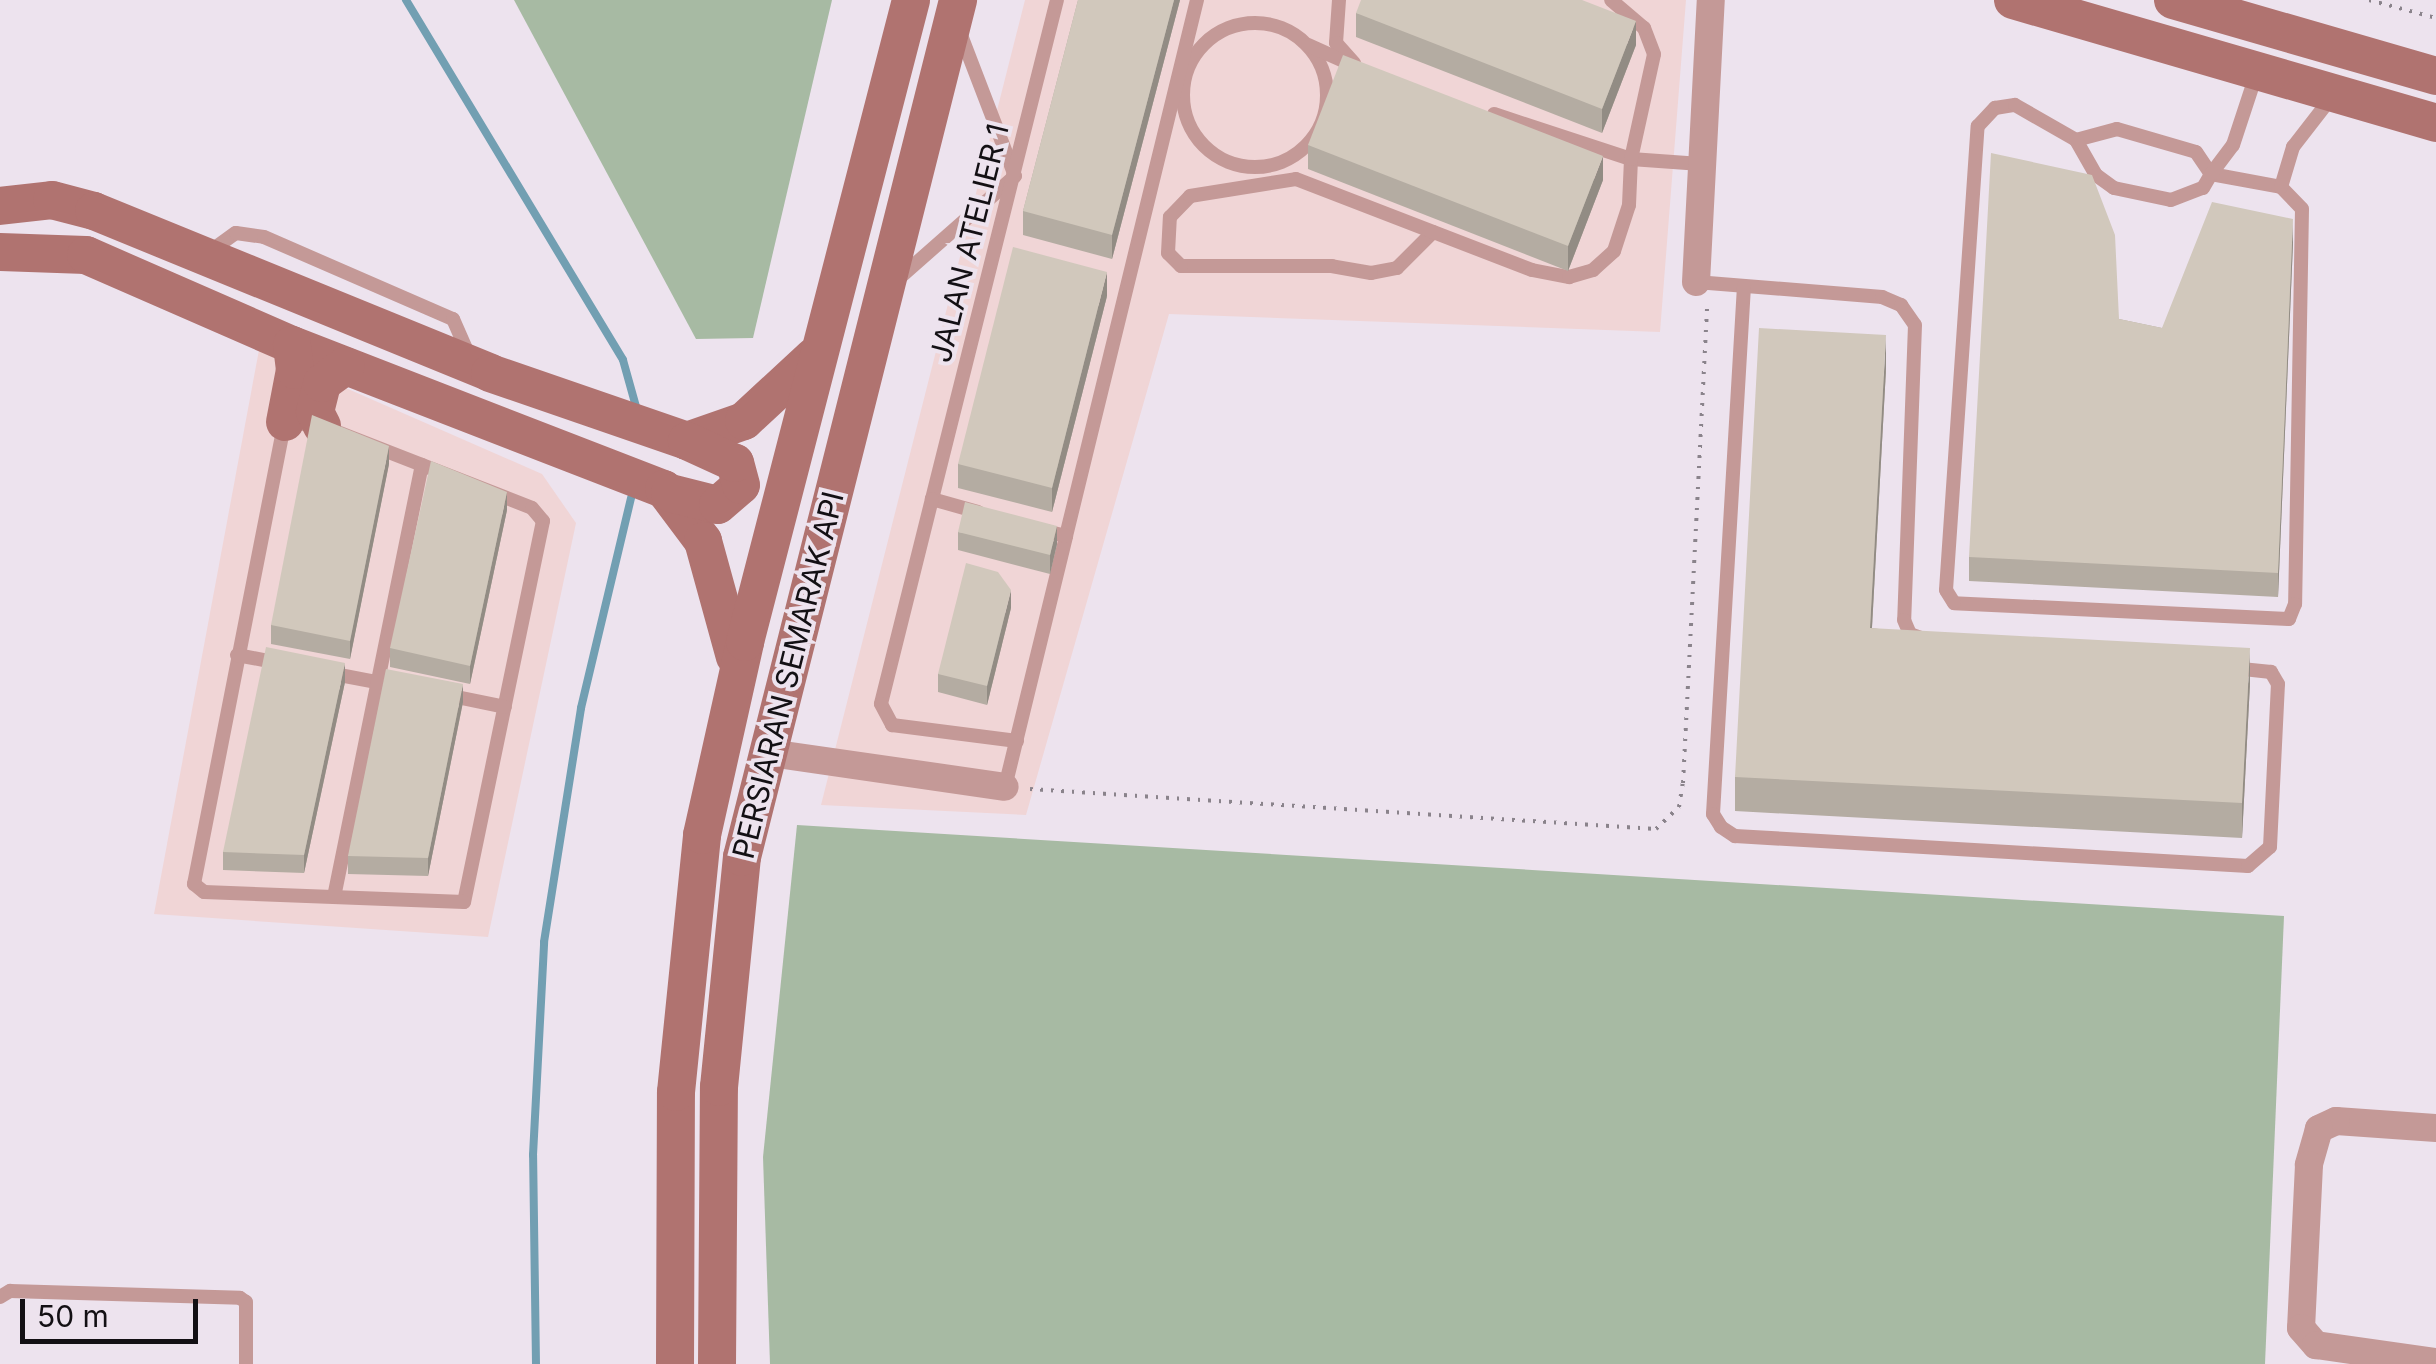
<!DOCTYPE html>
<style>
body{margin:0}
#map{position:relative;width:2436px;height:1364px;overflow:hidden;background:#ede3ee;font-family:Inter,sans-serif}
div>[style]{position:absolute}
.commercial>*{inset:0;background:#f0d5d6}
.green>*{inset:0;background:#a7baa3}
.stream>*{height:8px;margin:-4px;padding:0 4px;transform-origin:4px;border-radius:4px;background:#729fb2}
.path>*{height:4px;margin-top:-2px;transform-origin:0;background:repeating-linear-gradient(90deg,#8a838b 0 2.5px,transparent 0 10.5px)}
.lane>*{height:14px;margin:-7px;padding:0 7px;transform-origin:7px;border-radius:7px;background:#c49997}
.lane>.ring{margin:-7px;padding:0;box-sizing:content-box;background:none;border:14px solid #c49997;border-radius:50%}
.street>*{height:28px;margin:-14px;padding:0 14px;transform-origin:14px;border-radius:14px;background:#c49997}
.secondary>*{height:38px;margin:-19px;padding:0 19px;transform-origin:19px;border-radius:19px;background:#b07370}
.wall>*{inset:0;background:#b4aca2}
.shaded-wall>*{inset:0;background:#928c84}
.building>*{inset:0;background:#d1c8bc}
span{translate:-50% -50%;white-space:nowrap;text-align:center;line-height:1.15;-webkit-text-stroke:8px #ede3ee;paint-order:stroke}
.street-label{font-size:30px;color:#131014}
.scale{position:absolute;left:20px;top:1299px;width:178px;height:45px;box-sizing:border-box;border:5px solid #131014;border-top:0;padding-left:12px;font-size:30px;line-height:35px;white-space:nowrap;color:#131014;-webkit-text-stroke:8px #ede3ee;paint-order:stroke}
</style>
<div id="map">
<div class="commercial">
<div style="clip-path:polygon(1025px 0,1686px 0,1660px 332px,1169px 314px,1026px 815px,821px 805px)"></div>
<div style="clip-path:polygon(259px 350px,542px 474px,576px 523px,488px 937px,154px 914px)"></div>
</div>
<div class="green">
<div style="clip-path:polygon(514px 0,832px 0,753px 338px,696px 339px)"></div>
<div style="clip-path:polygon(797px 825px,2284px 916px,2265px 1364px,770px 1364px,763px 1157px)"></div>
</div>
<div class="stream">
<div style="left:406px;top:0;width:420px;rotate:58.9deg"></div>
<div style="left:623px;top:360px;width:52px;rotate:74.4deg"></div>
<div style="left:536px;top:1364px;width:209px;rotate:-90.8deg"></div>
<div style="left:533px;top:1155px;width:213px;rotate:-87deg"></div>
<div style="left:544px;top:942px;width:237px;rotate:-81deg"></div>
<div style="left:581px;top:708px;width:216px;rotate:-76.6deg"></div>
</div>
<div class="path">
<div style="left:2369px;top:0;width:69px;rotate:15deg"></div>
<div style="left:1030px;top:789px;width:627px;rotate:3.66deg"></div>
<div style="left:1656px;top:829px;width:32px;rotate:-44deg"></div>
<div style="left:1679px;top:807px;width:24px;rotate:-81deg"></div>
<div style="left:1683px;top:783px;width:477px;rotate:-87.1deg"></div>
</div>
<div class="lane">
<div style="left:1339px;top:0;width:43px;rotate:94deg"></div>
<div style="left:1336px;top:43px;width:27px;rotate:48deg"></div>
<div class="ring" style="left:1183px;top:23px;width:130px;height:130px"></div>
<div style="left:1308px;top:45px;width:51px;rotate:24.1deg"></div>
<div style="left:1494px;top:114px;width:144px;rotate:18.2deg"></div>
<div style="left:1631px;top:159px;width:70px;rotate:4.1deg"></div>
<div style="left:2076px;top:140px;width:42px;rotate:-15deg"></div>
<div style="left:2117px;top:129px;width:82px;rotate:16.2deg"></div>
<div style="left:2196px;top:152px;width:27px;rotate:56deg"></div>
<div style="left:2211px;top:174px;width:71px;rotate:10.5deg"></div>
<div style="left:2281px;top:187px;width:30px;rotate:46deg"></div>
<div style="left:2302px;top:209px;width:395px;rotate:91deg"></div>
<div style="left:2295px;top:604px;width:16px;rotate:112deg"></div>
<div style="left:2289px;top:619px;width:335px;rotate:-177.3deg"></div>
<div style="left:1954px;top:603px;width:15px;rotate:-122deg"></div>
<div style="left:1946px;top:590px;width:465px;rotate:-86.1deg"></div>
<div style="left:1978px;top:126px;width:25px;rotate:-47deg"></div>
<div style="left:1995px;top:108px;width:20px;rotate:-9deg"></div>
<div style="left:2015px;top:105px;width:70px;rotate:29.8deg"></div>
<div style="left:2076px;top:140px;width:40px;rotate:60.3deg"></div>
<div style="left:2096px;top:175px;width:22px;rotate:36deg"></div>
<div style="left:2114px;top:188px;width:58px;rotate:11.9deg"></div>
<div style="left:2171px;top:200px;width:34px;rotate:-21deg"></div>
<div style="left:2203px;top:188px;width:16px;rotate:-60deg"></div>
<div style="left:2211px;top:174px;width:36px;rotate:-53deg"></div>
<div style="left:2233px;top:145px;width:74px;rotate:-71.8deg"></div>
<div style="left:2281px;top:187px;width:42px;rotate:-73.3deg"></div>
<div style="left:2293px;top:147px;width:62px;rotate:-52.2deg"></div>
<div style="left:1433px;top:232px;width:51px;rotate:135deg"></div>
<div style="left:1397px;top:268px;width:26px;rotate:169deg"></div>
<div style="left:1371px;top:273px;width:40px;rotate:-170deg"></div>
<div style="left:1332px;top:266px;width:151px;rotate:180deg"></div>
<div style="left:1181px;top:266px;width:18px;rotate:-135deg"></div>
<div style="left:1168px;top:253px;width:36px;rotate:-87deg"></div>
<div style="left:1170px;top:217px;width:29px;rotate:-46deg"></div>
<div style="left:1190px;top:196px;width:107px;rotate:-9.1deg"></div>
<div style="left:1296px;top:179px;width:253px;rotate:21.1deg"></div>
<div style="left:1532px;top:270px;width:38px;rotate:11deg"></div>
<div style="left:1569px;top:277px;width:25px;rotate:-16deg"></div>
<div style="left:1593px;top:270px;width:28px;rotate:-42deg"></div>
<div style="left:1614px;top:251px;width:48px;rotate:-71.9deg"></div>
<div style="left:1629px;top:205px;width:46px;rotate:-87.5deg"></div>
<div style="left:1631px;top:159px;width:107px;rotate:-77.6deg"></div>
<div style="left:1654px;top:54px;width:28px;rotate:-111deg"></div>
<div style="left:1644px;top:28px;width:43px;rotate:-139.7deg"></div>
<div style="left:208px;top:253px;width:34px;rotate:-36deg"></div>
<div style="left:236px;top:233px;width:28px;rotate:8deg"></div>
<div style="left:264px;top:237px;width:206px;rotate:23.5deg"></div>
<div style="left:453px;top:319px;width:43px;rotate:66.4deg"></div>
<div style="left:897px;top:280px;width:157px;rotate:-41.4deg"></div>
<div style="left:1015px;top:176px;width:156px;rotate:-111deg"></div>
<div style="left:1696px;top:282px;width:187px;rotate:4.6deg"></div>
<div style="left:1882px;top:297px;width:21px;rotate:23deg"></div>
<div style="left:1901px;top:305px;width:24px;rotate:55deg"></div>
<div style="left:1915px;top:325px;width:295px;rotate:92.1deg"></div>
<div style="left:1904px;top:620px;width:15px;rotate:67deg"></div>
<div style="left:1910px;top:634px;width:15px;rotate:20deg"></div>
<div style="left:1744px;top:286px;width:529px;rotate:93.36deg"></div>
<div style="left:1713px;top:814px;width:15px;rotate:58deg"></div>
<div style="left:1721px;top:827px;width:17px;rotate:33deg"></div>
<div style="left:1735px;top:836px;width:514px;rotate:3.35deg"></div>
<div style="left:2248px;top:866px;width:29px;rotate:-41deg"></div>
<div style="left:2270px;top:847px;width:163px;rotate:-87.2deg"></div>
<div style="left:2278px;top:684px;width:14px;rotate:-120deg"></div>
<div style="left:2271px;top:672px;width:37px;rotate:-174deg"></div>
<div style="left:285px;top:422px;width:37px;rotate:6deg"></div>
<div style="left:322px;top:426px;width:225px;rotate:21.3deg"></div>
<div style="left:532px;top:508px;width:17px;rotate:50deg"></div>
<div style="left:543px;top:521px;width:389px;rotate:101.7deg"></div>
<div style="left:464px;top:902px;width:260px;rotate:-177.8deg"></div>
<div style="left:204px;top:892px;width:13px;rotate:-141deg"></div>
<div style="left:194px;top:884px;width:471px;rotate:-78.9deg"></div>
<div style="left:932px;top:499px;width:514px;rotate:-75.94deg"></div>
<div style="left:978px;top:512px;width:48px;rotate:-164.2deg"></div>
<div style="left:932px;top:499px;width:211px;rotate:104deg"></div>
<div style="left:881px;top:704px;width:24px;rotate:62deg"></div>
<div style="left:892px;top:725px;width:126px;rotate:7.3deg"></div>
<div style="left:1066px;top:536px;width:552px;rotate:-76.27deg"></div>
<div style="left:237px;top:655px;width:43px;rotate:10.8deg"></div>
<div style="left:329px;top:673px;width:54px;rotate:10.7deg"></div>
<div style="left:447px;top:695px;width:59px;rotate:11.7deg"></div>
<div style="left:1005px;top:787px;width:258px;rotate:-76.3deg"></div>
<div style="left:1066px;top:536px;width:25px;rotate:-166deg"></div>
<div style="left:334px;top:897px;width:441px;rotate:-78.5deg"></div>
<div style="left:0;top:1297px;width:12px;rotate:-31deg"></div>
<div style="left:10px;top:1291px;width:230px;rotate:1.7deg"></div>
<div style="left:240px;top:1298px;width:7px;rotate:34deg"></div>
<div style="left:246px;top:1302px;width:62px;rotate:90deg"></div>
</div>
<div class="street">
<div style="left:1696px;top:282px;width:282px;rotate:-87deg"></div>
<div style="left:770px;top:753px;width:237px;rotate:8.2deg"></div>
<div style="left:2436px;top:1128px;width:100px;rotate:-176deg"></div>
<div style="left:2336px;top:1121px;width:19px;rotate:155deg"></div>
<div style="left:2319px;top:1129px;width:37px;rotate:106deg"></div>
<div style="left:2309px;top:1165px;width:163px;rotate:92.8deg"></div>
<div style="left:2301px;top:1328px;width:23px;rotate:49deg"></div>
<div style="left:2316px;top:1345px;width:121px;rotate:8.1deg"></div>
</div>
<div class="secondary">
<div style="left:2013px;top:0;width:441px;rotate:16.2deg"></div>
<div style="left:2173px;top:0;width:274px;rotate:16.1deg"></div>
<div style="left:0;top:206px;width:52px;rotate:-6.6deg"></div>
<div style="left:52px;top:200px;width:43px;rotate:14.7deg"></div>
<div style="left:94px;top:211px;width:428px;rotate:22.2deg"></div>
<div style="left:490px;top:373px;width:208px;rotate:19deg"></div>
<div style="left:687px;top:441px;width:60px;rotate:-19.3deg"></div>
<div style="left:744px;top:421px;width:94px;rotate:-42.8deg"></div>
<div style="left:0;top:252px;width:86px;rotate:2deg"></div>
<div style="left:86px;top:255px;width:225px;rotate:23.6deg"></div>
<div style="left:292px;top:345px;width:399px;rotate:21.2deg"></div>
<div style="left:664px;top:489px;width:65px;rotate:53.1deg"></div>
<div style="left:703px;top:541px;width:120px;rotate:74.6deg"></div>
<div style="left:285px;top:422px;width:53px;rotate:-79.1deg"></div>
<div style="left:295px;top:370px;width:25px;rotate:-97deg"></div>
<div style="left:322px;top:426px;width:16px;rotate:-117deg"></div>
<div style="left:315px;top:412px;width:30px;rotate:-76deg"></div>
<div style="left:322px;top:383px;width:29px;rotate:-36deg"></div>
<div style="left:670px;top:493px;width:49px;rotate:14deg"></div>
<div style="left:718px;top:505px;width:30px;rotate:-41deg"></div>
<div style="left:741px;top:485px;width:23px;rotate:-105deg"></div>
<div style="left:735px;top:463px;width:53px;rotate:-155.4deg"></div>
<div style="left:675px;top:1364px;width:272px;rotate:-89.8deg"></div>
<div style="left:676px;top:1092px;width:258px;rotate:-84.2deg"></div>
<div style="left:702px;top:835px;width:198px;rotate:-77.4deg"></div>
<div style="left:745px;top:642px;width:663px;rotate:-75.5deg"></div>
<div style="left:717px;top:1364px;width:277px;rotate:-89.6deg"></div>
<div style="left:719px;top:1087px;width:231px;rotate:-84.3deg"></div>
<div style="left:742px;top:857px;width:884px;rotate:-75.85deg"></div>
</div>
<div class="wall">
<div style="clip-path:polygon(1078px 0,1180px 0,1112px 259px,1023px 235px,1023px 211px)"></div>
<div style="clip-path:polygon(1356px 13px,1636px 45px,1602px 133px,1356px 37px)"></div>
<div style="clip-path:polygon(1308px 145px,1603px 180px,1568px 271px,1308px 169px)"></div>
<div style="clip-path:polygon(2293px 243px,2278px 597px,1969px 581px,1969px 557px,2119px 319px,2162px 328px)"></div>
<div style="clip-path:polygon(1107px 296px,1052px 512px,958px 488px,958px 464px)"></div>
<div style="clip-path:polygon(1886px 369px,1872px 628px,2250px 683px,2242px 838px,1735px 811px,1735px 777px)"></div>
<div style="clip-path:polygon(389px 464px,350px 659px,271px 644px,271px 625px)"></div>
<div style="clip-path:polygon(507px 510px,470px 684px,390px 667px,390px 648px)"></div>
<div style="clip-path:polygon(958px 532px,1057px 544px,1050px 574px,958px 550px)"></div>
<div style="clip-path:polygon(1011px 608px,987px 705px,938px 692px,938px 674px)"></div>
<div style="clip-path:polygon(345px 682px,304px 873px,223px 870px,223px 852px)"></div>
<div style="clip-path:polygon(463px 702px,428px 876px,348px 874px,348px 856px)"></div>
</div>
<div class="shaded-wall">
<div style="clip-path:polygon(1174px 0,1180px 0,1112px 259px,1112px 235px)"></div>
<div style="clip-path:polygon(1636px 21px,1636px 45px,1602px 133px,1602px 109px)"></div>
<div style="clip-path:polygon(1603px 156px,1603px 180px,1568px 271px,1568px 246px)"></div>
<div style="clip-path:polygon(2293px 219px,2293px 243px,2278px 597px,2278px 573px)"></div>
<div style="clip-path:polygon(1107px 272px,1107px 296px,1052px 512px,1052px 488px)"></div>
<div style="clip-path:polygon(1886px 335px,1886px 369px,1870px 663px,1870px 628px)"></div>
<div style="clip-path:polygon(389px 446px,389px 464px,350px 659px,350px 641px)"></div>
<div style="clip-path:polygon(507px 492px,507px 510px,470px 684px,470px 666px)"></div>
<div style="clip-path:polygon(1057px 526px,1057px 544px,1050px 574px,1050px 555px)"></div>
<div style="clip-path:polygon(1011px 590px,1011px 608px,987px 705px,987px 686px)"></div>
<div style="clip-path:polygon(2250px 648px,2250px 683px,2242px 838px,2242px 803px)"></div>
<div style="clip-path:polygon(345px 663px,345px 682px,304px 873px,304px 855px)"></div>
<div style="clip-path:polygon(463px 684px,463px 702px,428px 876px,428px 858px)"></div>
</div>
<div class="building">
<div style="clip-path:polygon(1078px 0,1174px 0,1112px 235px,1023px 211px)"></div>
<div style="clip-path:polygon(1361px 0,1582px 0,1636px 21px,1602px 109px,1356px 13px)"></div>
<div style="clip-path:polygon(1343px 55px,1603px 156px,1568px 246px,1308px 145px)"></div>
<div style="clip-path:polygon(1991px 153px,2092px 175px,2115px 235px,2119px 319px,2162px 328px,2212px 202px,2293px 219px,2278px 573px,1969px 557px)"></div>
<div style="clip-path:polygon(1013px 247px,1107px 272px,1052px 488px,958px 464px)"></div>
<div style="clip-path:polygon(1759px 328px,1886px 335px,1870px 628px,2250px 648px,2242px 803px,1735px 777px)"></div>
<div style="clip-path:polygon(312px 415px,389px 446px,350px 641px,271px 625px)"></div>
<div style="clip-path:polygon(431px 461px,507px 492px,470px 666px,390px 648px)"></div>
<div style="clip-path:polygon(965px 502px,1057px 526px,1050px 555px,958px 532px)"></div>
<div style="clip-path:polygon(966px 563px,998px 572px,1011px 590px,987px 686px,938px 674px)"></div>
<div style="clip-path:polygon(266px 647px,345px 663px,304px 855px,223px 852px)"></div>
<div style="clip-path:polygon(386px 669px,463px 684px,428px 858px,348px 856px)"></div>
</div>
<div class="street-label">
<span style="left:969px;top:243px;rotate:-76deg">JALAN ATELIER 1</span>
<span style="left:788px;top:675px;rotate:-76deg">PERSIARAN SEMARAK API</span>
</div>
<div class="scale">50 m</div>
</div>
